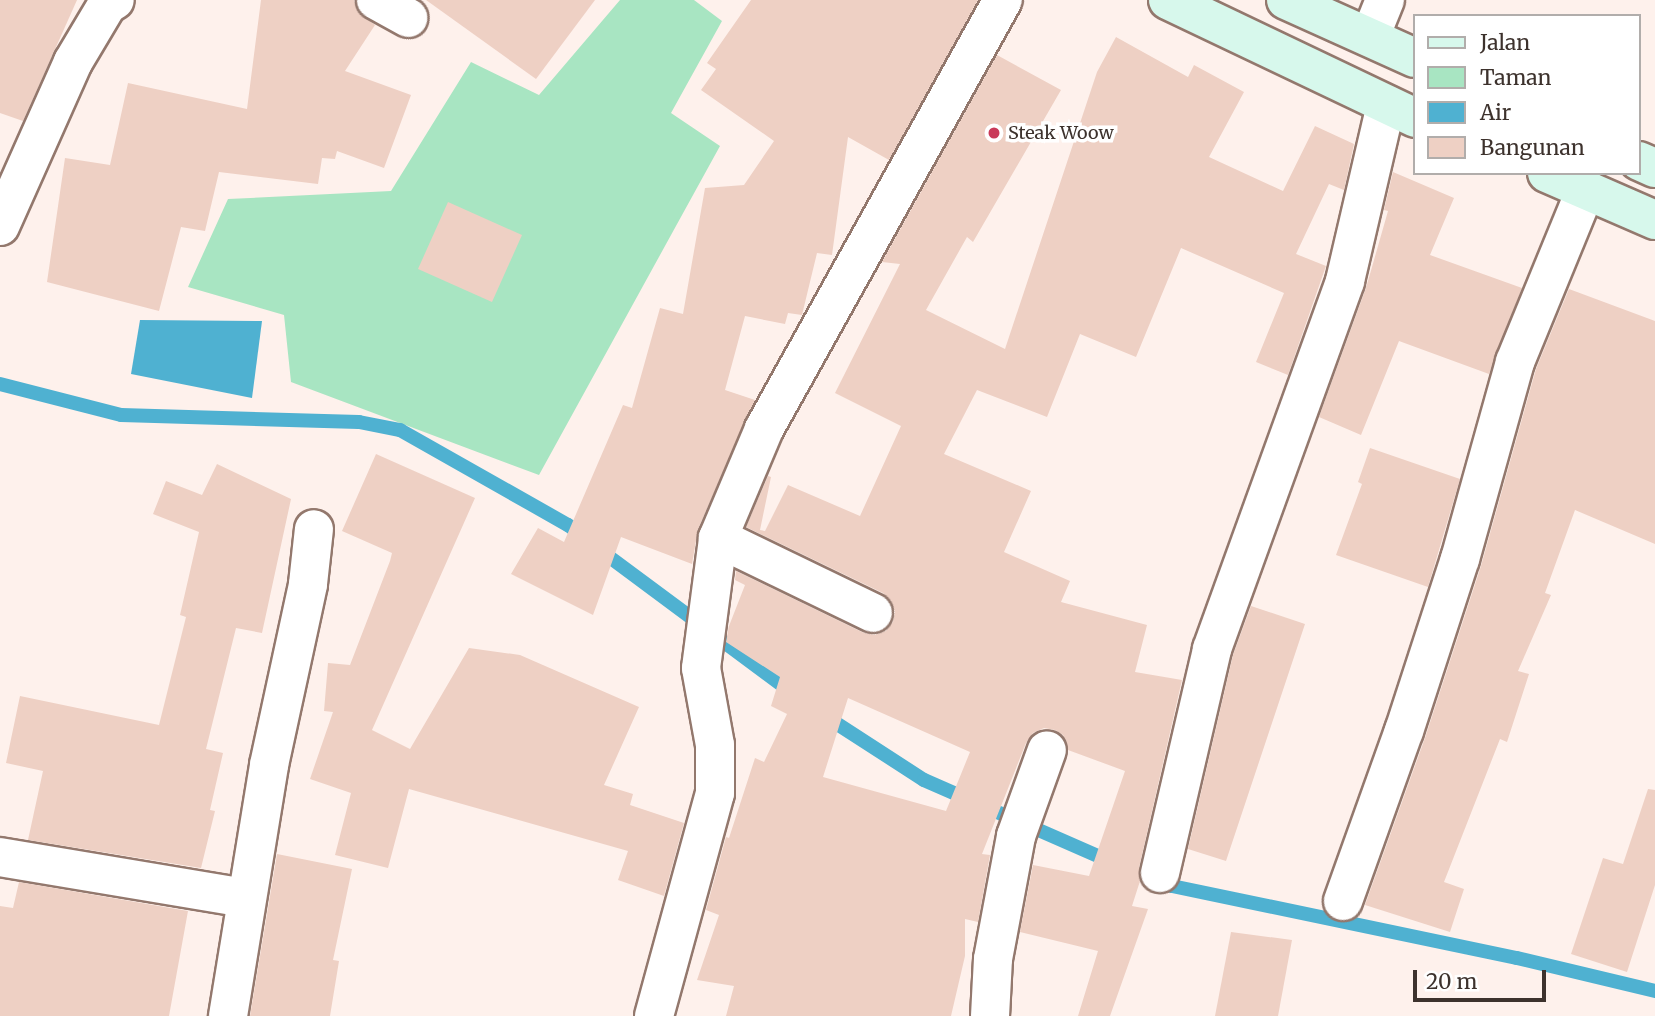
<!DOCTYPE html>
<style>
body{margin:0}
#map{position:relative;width:1655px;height:1016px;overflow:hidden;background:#fef1ec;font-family:Merriweather,serif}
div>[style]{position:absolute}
.green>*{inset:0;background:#a8e5c2}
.water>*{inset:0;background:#4fb1d1}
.stream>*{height:14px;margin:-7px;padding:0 7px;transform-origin:7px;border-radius:7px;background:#4fb1d1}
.building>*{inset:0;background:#eed0c4}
.roads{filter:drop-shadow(2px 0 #93786d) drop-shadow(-2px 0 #93786d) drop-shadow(0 2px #93786d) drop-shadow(0 -2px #93786d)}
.street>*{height:38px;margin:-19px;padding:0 19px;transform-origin:19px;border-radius:19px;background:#fff}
.secondary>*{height:38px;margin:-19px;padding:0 19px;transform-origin:19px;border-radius:19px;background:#d7f8ec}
.dots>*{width:19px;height:19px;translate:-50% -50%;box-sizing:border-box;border:4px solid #fff;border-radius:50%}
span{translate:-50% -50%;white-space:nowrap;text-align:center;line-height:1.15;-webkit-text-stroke:7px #fff;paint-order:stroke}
.poi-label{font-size:18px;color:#3d322d}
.left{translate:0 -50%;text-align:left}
.legend{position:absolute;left:1413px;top:14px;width:228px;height:161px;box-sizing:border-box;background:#fff;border:2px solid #b1adab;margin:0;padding:9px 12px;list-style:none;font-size:21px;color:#3d322d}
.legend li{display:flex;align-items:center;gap:14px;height:35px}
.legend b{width:35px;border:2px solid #b1adab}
.scale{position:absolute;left:1413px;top:970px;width:133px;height:32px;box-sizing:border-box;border:4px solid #3d322d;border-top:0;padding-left:9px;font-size:21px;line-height:24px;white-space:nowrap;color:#3d322d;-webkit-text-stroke:5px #fff;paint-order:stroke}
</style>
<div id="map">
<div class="green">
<div style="clip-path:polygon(620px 0,694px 0,722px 21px,671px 113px,720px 146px,539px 475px,291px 382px,284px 315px,188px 287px,228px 199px,391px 191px,471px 62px,539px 95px)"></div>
</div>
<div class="water">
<div style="clip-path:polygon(140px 320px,262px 321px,252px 398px,131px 374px)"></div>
</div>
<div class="stream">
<div style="left:0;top:384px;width:125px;rotate:14.4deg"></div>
<div style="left:121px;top:415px;width:238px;rotate:1.7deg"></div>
<div style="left:359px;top:422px;width:42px;rotate:11deg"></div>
<div style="left:400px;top:430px;width:193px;rotate:29.5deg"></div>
<div style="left:568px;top:525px;width:20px;rotate:37deg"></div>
<div style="left:600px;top:550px;width:238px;rotate:36.6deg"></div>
<div style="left:825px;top:716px;width:118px;rotate:32.9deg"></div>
<div style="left:924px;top:780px;width:205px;rotate:23.6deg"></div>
<div style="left:1157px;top:880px;width:16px;rotate:22deg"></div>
<div style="left:1172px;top:886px;width:352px;rotate:11.8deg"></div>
<div style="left:1517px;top:958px;width:142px;rotate:13.4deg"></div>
</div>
<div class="building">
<div style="clip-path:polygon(0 0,77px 0,23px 121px,0 113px)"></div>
<div style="clip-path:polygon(261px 0,354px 0,358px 12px,375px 25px,345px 71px,411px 95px,384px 168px,337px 151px,335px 159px,322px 158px,318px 184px,219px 172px,205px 231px,181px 227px,159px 311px,47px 282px,65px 158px,110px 165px,128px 83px,247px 109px)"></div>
<div style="clip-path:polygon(426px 0,595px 0,536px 79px)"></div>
<div style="clip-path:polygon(751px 0,978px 0,889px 160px,848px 137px,832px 255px,817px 253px,802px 315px,788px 313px,785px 324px,745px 316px,725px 390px,755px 400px,698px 529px,692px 564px,621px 537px,593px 615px,511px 574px,538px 528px,564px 542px,623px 405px,632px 408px,660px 308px,683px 314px,705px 188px,744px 185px,774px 141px,701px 90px,716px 69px,707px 63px)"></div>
<div style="clip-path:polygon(evenodd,1116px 37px,1188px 77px,1194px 65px,1244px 92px,1209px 157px,1283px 191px,1315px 126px,1354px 144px,1344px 190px,1329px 184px,1296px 254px,1326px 266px,1288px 375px,1256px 362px,1284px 293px,1181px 248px,1136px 357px,1080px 334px,1047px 417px,977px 390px,944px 454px,1031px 491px,1004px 552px,1070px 581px,1061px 602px,1147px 625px,1135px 672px,1182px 680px,1139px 868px,1140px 881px,1132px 906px,1148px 909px,1110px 1016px,1078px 1016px,1098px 951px,1020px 932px,1033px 865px,1089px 876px,1125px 771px,1068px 750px,1063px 735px,1055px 730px,1044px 728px,1033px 733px,1026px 743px,982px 854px,990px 855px,978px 922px,965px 919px,965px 956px,951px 1016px,726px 1016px,734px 986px,697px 980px,719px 915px,706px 910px,726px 837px,729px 838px,755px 758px,764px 762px,787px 714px,771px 706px,780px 677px,726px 642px,729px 626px,745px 585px,735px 580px,736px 571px,864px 633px,875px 635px,886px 631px,893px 622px,895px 612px,891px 601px,883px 593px,746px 527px,768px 476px,771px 477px,760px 530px,765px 531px,788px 485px,860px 516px,901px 426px,835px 393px,900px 264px,882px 262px,997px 55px,1061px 90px,973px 242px,967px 237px,926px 310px,1005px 349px,1097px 72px,1116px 37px,848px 698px,970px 752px,946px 811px,823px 777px,848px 698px)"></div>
<div style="clip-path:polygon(1393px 172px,1454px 198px,1430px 255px,1522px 288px,1489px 374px,1399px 341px,1361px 435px,1319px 417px,1366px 288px,1388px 211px,1384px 210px)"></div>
<div style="clip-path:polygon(448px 202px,522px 235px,492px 302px,418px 269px)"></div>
<div style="clip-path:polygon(1569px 289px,1655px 321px,1655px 544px,1575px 510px,1545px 593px,1551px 595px,1518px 671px,1529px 674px,1507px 742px,1500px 739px,1444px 882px,1464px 889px,1450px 932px,1365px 905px,1425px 738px,1481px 566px,1536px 369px)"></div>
<div style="clip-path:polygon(1370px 448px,1460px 479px,1428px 587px,1336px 555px,1362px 484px,1358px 482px)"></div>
<div style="clip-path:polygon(376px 454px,475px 498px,372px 730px,410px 749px,469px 648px,520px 655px,639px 707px,604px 785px,633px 794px,630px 805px,684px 823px,664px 896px,618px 880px,628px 851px,409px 789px,388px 868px,335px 855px,351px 793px,310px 779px,333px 712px,324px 711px,328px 663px,350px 665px,390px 561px,392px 553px,342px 531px)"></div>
<div style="clip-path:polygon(217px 464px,291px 499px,262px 633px,236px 628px,206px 749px,223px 753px,210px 810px,215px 811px,201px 868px,28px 840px,43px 771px,6px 763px,20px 696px,159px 725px,186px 617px,180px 615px,199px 532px,153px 514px,166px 481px,202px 495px)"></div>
<div style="clip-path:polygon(1251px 606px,1305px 624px,1226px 861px,1188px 849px,1233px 655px)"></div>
<div style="clip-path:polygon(1648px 789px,1655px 790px,1655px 885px,1627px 972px,1571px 954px,1603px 858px,1623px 864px)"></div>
<div style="clip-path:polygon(277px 854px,352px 869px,333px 960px,339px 961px,330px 1016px,250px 1016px)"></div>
<div style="clip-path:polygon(19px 882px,188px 911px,169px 1016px,0 1016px,0 906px,13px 908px)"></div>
<div style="clip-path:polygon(1231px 932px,1292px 940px,1278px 1016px,1215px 1016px)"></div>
</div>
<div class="roads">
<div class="street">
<div style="left:376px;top:0;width:37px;rotate:29deg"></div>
<div style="left:1370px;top:37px;width:40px;rotate:-68deg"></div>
<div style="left:0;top:226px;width:180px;rotate:-66deg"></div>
<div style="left:73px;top:62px;width:66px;rotate:-59.2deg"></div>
<div style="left:107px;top:5px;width:9px;rotate:-32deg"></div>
<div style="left:718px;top:538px;width:172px;rotate:25.8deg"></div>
<div style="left:0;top:857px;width:249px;rotate:9.5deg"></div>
<div style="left:1160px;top:873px;width:230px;rotate:-76.9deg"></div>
<div style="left:1212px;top:649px;width:391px;rotate:-70.1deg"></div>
<div style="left:1345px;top:281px;width:181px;rotate:-76.9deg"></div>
<div style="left:1343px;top:901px;width:181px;rotate:-70.3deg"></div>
<div style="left:1404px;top:731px;width:181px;rotate:-72deg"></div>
<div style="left:1460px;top:559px;width:205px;rotate:-74.4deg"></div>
<div style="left:1515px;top:362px;width:187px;rotate:-67.7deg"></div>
<div style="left:228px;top:1016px;width:254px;rotate:-80.7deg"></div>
<div style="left:269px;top:765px;width:185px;rotate:-77.8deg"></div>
<div style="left:308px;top:584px;width:55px;rotate:-83.8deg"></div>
<div style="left:654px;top:1016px;width:231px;rotate:-74.7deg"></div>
<div style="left:715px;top:793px;width:48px;rotate:-90deg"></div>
<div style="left:715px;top:745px;width:78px;rotate:-100.3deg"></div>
<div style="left:701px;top:668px;width:131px;rotate:-82.5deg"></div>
<div style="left:718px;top:538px;width:118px;rotate:-67.1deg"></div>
<div style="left:764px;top:429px;width:491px;rotate:-60.9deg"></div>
<div style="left:990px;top:1016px;width:57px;rotate:-87deg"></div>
<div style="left:993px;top:959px;width:125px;rotate:-79.4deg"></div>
<div style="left:1016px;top:836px;width:91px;rotate:-70.2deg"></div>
</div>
<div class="secondary">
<div style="left:1168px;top:0;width:274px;rotate:25.5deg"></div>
<div style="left:1286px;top:0;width:141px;rotate:24.2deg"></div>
<div style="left:1639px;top:161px;width:17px;rotate:24deg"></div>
<div style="left:1547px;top:173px;width:118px;rotate:23.5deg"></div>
</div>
</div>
<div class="dots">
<div style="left:994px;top:133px;background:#c93959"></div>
</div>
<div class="poi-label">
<span class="left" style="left:1008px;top:133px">Steak Woow</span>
</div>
<ul class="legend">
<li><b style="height:9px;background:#d7f8ec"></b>Jalan</li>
<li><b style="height:19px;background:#a8e5c2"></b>Taman</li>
<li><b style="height:19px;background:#4fb1d1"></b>Air</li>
<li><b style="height:19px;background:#eed0c4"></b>Bangunan</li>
</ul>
<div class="scale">20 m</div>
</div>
